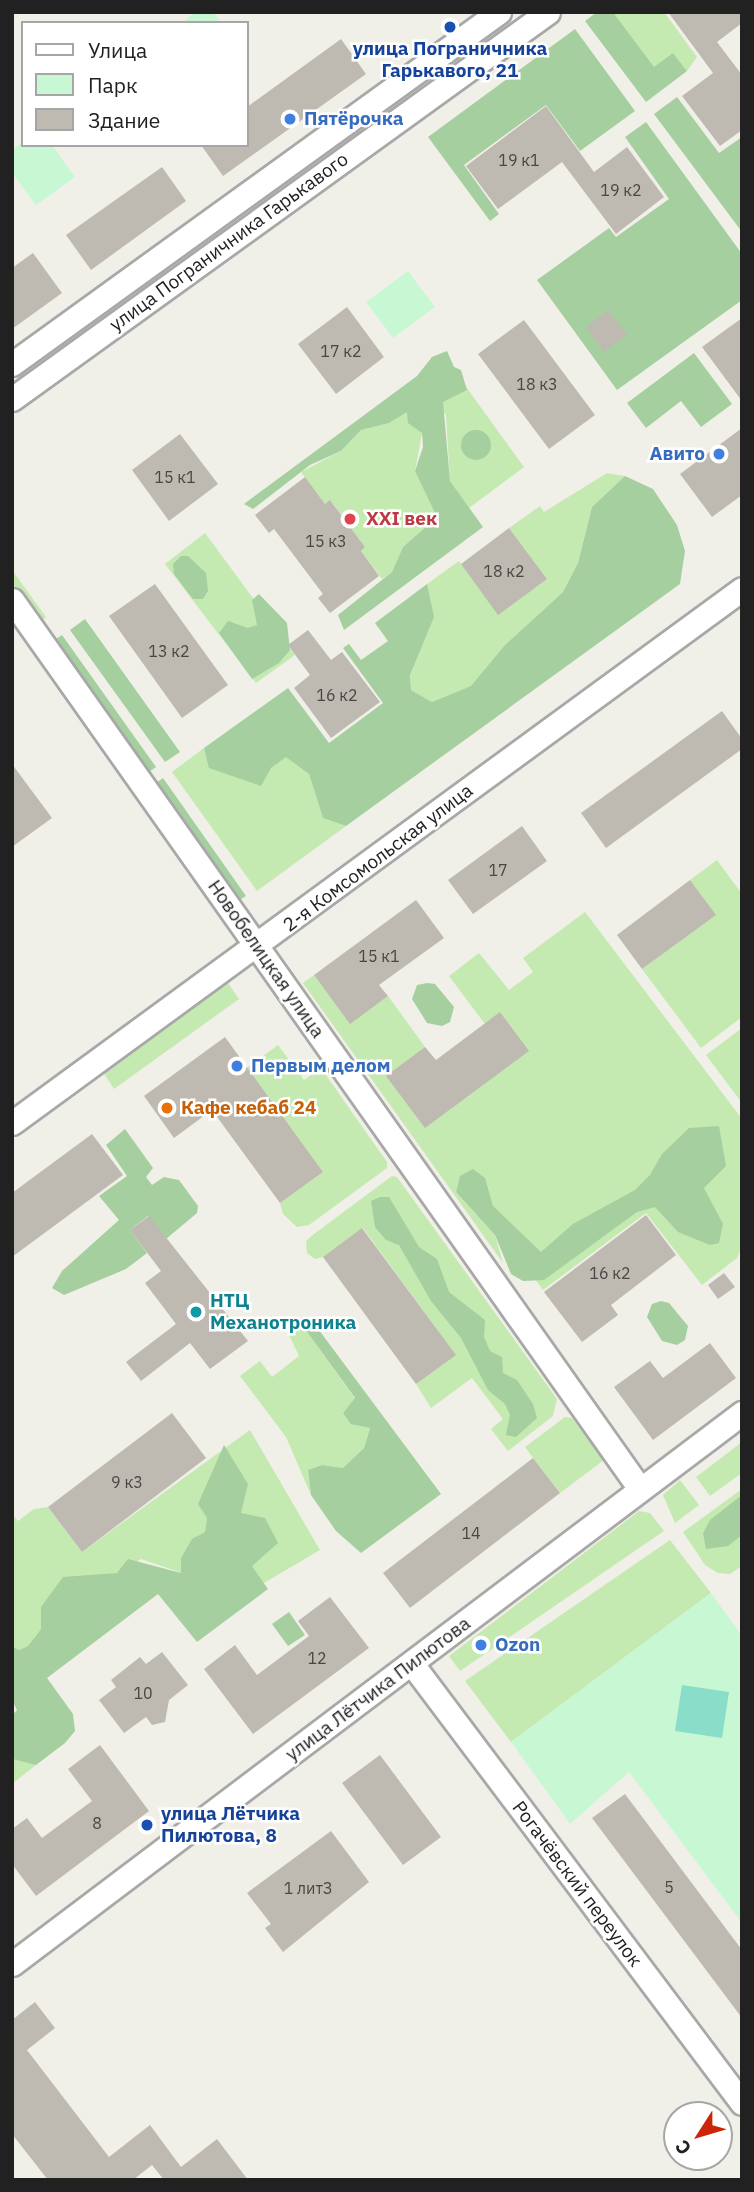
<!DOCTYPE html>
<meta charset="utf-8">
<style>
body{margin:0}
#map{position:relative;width:754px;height:2192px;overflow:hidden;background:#f1f0e8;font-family:"IBM Plex Sans",sans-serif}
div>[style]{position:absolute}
.grass>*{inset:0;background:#c4e9b1}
.forest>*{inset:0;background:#a5cf9f}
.round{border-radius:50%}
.park>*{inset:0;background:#c8f8d3}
.pitch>*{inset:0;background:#8addc9}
.building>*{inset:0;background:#beb9b1}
.roads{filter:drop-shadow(2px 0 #a8a8a8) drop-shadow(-2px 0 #a8a8a8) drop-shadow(0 2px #a8a8a8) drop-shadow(0 -2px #a8a8a8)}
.minor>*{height:23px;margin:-11.5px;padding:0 11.5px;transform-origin:11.5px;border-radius:11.5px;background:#fff}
.dots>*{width:19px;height:19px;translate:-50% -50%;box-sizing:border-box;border:4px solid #fff;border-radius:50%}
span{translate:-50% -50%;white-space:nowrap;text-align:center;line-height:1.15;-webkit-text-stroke:5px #fff;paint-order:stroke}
.number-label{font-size:16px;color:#484745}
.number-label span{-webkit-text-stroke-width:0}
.transit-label{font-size:19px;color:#164399;font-weight:700}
.left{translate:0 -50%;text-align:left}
.shop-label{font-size:19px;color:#366cbe;font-weight:700}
.right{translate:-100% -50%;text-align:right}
.street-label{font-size:19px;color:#212121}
.health-label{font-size:19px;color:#be3a42;font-weight:700}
.food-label{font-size:19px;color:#c56008;font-weight:700}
.culture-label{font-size:19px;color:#0d838f;font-weight:700}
.frame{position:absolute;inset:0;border:14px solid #212121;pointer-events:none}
.legend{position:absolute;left:21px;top:21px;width:228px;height:126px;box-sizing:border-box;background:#fff;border:2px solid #a6a6a6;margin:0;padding:9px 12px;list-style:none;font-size:21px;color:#212121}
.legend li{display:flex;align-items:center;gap:14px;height:35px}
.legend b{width:35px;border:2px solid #a6a6a6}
.north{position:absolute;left:663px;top:2101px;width:70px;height:70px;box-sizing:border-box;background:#fff;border:2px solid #a6a6a6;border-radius:50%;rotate:233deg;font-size:19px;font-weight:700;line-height:28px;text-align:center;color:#212121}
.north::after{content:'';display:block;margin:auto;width:24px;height:32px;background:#cc2507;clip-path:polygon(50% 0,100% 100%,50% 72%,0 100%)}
</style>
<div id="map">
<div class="grass">
<div style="clip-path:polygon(617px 12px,664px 12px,697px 57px,687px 71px,673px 53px,654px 68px,614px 15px)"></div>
<div style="clip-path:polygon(443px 355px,524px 467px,469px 508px,450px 481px,446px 415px,417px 376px)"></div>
<div style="clip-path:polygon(407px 411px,422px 433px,415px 471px,438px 516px,403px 547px,392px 572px,382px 579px,361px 551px,365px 547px,331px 501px,325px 504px,301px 472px,341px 451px,361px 430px,389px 423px)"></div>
<div style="clip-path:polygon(607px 473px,625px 476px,592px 507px,578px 563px,563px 592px,505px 645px,472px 686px,432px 702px,411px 690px,410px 675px,433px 617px,427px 584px,459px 561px,498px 614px,547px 579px,509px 528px,540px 506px,544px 512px)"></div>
<div style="clip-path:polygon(205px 533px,295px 655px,256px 683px,165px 564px)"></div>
<div style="clip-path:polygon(12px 570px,46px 617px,40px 622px,12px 584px)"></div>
<div style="clip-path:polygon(204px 748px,210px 768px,271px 768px,286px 756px,309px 774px,323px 818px,346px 826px,257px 891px,172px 772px)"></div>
<div style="clip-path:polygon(717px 860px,742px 894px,742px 1017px,701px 1048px,642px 969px,715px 915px,690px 880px)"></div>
<div style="clip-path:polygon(585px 912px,742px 1119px,742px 1246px,737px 1258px,702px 1285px,646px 1213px,543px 1290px,460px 1177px,456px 1192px,495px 1235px,503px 1263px,303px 983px,314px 975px,350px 1023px,388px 996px,425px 1047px,387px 1076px,425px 1127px,485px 1024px,449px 976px,479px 953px,509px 990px,533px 972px,523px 958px)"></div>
<div style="clip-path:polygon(228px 983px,239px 999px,114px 1089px,103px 1072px)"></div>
<div style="clip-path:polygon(742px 1028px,742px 1103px,706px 1055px)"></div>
<div style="clip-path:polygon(278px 1045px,304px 1080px,321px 1068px,387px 1162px,387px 1168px,309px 1225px,297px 1227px,283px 1214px,280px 1203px,323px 1172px,247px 1068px)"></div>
<div style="clip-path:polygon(392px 1176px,397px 1177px,557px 1399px,553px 1416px,508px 1451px,491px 1429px,503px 1419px,472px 1378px,431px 1408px,416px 1384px,455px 1354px,363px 1228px,323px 1257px,315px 1259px,307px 1253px,306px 1241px,314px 1234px)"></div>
<div style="clip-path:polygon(302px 1325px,355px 1399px,343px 1413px,370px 1427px,364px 1448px,343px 1468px,322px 1465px,308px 1470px,311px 1495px,286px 1437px,240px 1376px,260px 1361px,272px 1377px,299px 1356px,289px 1335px)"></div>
<div style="clip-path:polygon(565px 1417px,572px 1418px,604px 1460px,560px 1493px,525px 1447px)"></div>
<div style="clip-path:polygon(250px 1430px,320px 1550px,264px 1583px,207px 1518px,205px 1533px,182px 1573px,141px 1559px,117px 1573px,95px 1576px,41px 1607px,41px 1629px,28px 1646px,19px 1650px,12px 1646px,12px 1514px,18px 1521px,34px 1509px,48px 1507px,82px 1552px)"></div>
<div style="clip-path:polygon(742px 1442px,742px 1473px,710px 1496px,696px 1477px)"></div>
<div style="clip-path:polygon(680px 1480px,699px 1505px,675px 1523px,663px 1495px)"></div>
<div style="clip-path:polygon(742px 1489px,742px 1566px,730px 1574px,718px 1573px,705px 1565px,683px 1532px)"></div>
<div style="clip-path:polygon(639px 1511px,650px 1513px,664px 1531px,460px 1671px,449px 1656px)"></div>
<div style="clip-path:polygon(670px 1540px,711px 1593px,511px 1742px,465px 1681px)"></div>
<div style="clip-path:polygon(12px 1759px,36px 1765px,12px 1784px)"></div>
</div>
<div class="forest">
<div style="clip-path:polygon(597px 12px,617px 12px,615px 15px,654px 67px,673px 53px,687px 71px,646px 102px,585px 21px)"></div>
<div style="clip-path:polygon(575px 29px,635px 111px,580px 151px,546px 105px,464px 165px,499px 214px,490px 221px,428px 137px)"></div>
<div style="clip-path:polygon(677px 97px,719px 153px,742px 137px,742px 232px,654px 114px)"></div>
<div style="clip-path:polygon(646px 122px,742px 254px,742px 300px,617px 390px,537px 280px,609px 228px,616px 237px,669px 199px,625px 137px)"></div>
<div style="clip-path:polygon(447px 351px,454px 367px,461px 370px,467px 390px,443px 402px,450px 481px,483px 527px,344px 630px,338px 615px,392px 572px,403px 547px,437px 517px,415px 471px,423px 447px,422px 433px,408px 423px,407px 412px,389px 423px,361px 430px,341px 451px,310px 465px,253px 509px,244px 504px,417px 376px,432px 357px)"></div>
<div style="clip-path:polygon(694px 353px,732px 404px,701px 427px,681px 401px,646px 428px,627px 403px)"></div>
<div class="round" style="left:461px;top:430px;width:30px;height:30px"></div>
<div style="clip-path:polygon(625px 476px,653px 489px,677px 525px,685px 551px,680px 584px,346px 826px,323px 818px,309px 774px,286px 757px,271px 768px,261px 786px,209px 768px,204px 748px,288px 688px,329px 743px,383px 703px,343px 648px,349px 644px,361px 660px,388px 641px,375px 623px,427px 584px,434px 617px,410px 675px,411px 690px,432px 702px,471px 686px,505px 645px,563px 592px,578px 563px,592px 507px)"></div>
<div style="clip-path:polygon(181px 556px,188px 556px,206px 573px,208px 591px,203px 599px,193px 599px,174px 574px,173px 564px)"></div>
<div style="clip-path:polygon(259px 594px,287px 623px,290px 650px,279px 663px,252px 679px,219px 633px,228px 621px,248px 628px,257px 625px,252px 600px)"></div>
<div style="clip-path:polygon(85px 619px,180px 752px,165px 762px,70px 630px)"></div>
<div style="clip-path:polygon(62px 635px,156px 767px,146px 774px,53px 641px)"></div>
<div style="clip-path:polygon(163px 778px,246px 896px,236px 902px,153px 785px)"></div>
<div style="clip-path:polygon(427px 983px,435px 984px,454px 1007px,450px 1022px,442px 1026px,427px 1023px,412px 999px,417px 985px)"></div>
<div style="clip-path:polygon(719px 1126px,726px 1166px,704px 1188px,723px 1224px,719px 1243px,710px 1245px,678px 1232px,655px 1207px,637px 1212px,544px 1280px,523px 1281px,511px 1274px,495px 1235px,456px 1192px,460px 1176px,473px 1169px,485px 1178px,493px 1206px,541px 1252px,573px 1224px,635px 1190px,650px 1175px,662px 1154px,689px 1128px)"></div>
<div style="clip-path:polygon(125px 1129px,153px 1168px,146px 1177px,152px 1185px,164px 1177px,179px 1180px,198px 1206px,197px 1213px,166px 1239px,148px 1216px,130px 1230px,147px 1253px,126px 1269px,64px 1295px,52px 1288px,62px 1271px,119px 1220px,99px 1196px,127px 1176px,106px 1145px)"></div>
<div style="clip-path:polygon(380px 1197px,389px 1197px,419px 1247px,437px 1259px,449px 1292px,485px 1320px,484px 1337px,490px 1351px,502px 1357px,503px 1373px,517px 1380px,533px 1404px,537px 1418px,516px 1437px,506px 1435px,510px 1415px,505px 1404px,488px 1390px,461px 1338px,431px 1301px,399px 1245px,386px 1240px,375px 1227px,371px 1201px)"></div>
<div style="clip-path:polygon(661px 1301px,669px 1303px,688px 1326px,685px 1340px,677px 1345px,662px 1341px,647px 1317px,652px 1304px)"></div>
<div style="clip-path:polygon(310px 1318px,441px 1494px,361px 1553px,336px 1531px,311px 1495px,308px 1470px,322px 1465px,343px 1468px,364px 1448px,370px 1428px,351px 1424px,343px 1413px,355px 1398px,302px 1325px)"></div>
<div style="clip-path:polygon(224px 1445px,248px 1484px,241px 1513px,265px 1518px,278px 1543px,252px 1566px,268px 1589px,197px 1642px,158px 1594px,47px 1678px,73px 1714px,75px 1731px,65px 1743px,36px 1765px,12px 1759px,12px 1715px,17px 1710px,12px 1700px,12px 1646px,19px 1650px,28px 1646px,41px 1629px,41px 1607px,63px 1577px,117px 1573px,128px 1559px,181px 1573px,181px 1558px,192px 1539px,205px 1532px,207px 1518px,198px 1504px)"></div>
<div style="clip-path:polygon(742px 1495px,742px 1535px,728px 1546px,706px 1549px,703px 1533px,710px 1520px)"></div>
<div style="clip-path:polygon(289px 1612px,305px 1635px,288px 1646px,272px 1624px)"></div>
</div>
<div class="park">
<div style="clip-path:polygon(195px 12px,213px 12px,221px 23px,182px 23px)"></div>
<div style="clip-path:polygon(23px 142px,52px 145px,75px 177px,36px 205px,12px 173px,12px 150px)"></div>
<div style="clip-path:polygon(408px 271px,435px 307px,393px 338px,366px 302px)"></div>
<div style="clip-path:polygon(711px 1593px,742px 1636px,742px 1923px,629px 1772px,570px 1824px,511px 1742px)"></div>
</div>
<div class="pitch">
<div style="clip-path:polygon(682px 1685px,729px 1692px,722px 1738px,675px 1731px)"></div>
</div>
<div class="building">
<div style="clip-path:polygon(668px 12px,742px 12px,742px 23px,717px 42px,742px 75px,742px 130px,720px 146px,682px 96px,713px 73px)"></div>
<div style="clip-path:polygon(341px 39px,366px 74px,223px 176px,201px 145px,247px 145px,247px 107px)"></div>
<div style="clip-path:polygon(546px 106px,594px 172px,627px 147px,664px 197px,616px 234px,562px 162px,498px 209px,466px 166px)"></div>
<div style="clip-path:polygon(162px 167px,186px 201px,91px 270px,66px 235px)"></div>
<div style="clip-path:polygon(33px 253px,62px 293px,12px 329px,12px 268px)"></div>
<div style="clip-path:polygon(347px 307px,384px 357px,336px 394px,298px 344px)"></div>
<div style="clip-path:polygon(608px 310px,627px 335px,604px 352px,586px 327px)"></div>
<div style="clip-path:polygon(742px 318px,742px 401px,702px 347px)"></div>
<div style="clip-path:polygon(524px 320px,595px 415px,549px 449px,478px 354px)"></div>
<div style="clip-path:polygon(742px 428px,742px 495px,712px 517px,680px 474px)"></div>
<div style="clip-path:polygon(180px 434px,218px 484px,169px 521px,132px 470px)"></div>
<div style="clip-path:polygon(305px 477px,325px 504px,330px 500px,365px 547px,361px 551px,379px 576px,330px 613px,318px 598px,323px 594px,274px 529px,269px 533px,255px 515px)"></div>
<div style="clip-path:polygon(509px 528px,547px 579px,498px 615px,461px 564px)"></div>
<div style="clip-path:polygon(155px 584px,228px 685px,182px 718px,109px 616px)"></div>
<div style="clip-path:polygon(308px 630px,331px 660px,342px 652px,380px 702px,331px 738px,294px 688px,310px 675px,288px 645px)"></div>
<div style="clip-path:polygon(722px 711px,742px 739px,742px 749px,606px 848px,581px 813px)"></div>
<div style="clip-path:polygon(12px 764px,52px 818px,12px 847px)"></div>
<div style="clip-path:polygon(522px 826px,547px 861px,473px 914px,448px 880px)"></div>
<div style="clip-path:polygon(690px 880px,716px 915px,642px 969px,617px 935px)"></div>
<div style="clip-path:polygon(416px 900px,444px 938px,379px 985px,388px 996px,350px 1024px,314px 975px)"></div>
<div style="clip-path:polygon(500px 1012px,529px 1051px,425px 1128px,386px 1076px,425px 1047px,436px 1060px)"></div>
<div style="clip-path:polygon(225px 1037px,323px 1172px,280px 1203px,212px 1110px,174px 1138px,144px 1096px)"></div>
<div style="clip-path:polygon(92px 1134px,123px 1175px,12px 1257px,12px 1193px)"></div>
<div style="clip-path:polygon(646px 1215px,676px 1255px,611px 1305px,618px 1315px,582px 1342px,544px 1292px)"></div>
<div style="clip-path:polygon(149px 1216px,248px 1341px,210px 1369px,190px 1343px,141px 1381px,126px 1362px,176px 1324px,145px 1283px,161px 1271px,130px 1230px)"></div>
<div style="clip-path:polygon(362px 1228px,456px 1355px,416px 1384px,323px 1257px)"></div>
<div style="clip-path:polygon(724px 1273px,735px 1287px,718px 1299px,708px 1285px)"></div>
<div style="clip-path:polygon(710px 1343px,736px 1378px,653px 1440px,614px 1387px,650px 1361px,663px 1378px)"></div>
<div style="clip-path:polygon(172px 1413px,206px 1458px,82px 1552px,48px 1507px)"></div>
<div style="clip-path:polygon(533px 1458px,560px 1493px,410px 1608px,383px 1573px)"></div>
<div style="clip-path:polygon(330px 1597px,369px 1648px,253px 1734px,204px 1669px,235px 1645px,257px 1675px,309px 1636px,298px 1621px)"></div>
<div style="clip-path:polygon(162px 1652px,188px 1685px,169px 1700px,165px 1722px,152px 1725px,146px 1717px,124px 1733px,99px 1700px,116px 1687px,111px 1680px,140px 1657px,146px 1664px)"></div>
<div style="clip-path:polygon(100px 1745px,149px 1811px,36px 1896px,12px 1864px,12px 1829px,27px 1818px,42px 1838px,92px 1801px,68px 1769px)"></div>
<div style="clip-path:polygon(380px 1755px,441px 1837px,403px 1865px,342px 1783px)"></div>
<div style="clip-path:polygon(625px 1794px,742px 1950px,742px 2018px,592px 1818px)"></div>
<div style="clip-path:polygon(331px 1831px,369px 1882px,283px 1952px,265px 1928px,271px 1924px,247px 1893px)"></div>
<div style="clip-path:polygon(35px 2002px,55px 2028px,27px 2050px,109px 2157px,150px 2125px,181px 2167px,217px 2139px,248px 2180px,164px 2180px,152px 2165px,133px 2180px,48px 2180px,12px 2134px,12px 2020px)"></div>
</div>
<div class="roads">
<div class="minor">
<div style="left:12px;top:364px;width:601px;rotate:-35.86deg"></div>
<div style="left:12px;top:399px;width:661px;rotate:-35.83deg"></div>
<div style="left:12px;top:600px;width:1088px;rotate:54.76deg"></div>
<div style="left:12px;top:1123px;width:904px;rotate:-36.19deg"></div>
<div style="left:412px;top:1664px;width:549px;rotate:53.07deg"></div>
<div style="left:12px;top:1964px;width:915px;rotate:-37.05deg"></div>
</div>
</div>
<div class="dots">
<div style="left:450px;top:27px;background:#1a4fb4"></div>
<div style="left:290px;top:119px;background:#3f7fe0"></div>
<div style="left:719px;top:454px;background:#3f7fe0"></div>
<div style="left:350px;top:519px;background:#e0444e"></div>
<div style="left:237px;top:1066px;background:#3f7fe0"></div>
<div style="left:167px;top:1108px;background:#e8710a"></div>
<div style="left:196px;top:1312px;background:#0f9aa8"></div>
<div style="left:481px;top:1645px;background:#3f7fe0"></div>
<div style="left:147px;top:1825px;background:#1a4fb4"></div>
</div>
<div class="number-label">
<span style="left:519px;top:160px">19 к1</span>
<span style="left:621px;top:190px">19 к2</span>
<span style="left:341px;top:351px">17 к2</span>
<span style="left:537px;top:384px">18 к3</span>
<span style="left:175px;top:477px">15 к1</span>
<span style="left:326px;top:541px">15 к3</span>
<span style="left:504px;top:571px">18 к2</span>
<span style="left:169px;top:651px">13 к2</span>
<span style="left:337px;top:695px">16 к2</span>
<span style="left:498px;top:870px">17</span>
<span style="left:379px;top:956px">15 к1</span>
<span style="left:610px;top:1273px">16 к2</span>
<span style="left:127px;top:1482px">9 к3</span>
<span style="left:471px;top:1533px">14</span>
<span style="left:317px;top:1658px">12</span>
<span style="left:143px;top:1693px">10</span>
<span style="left:97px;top:1823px">8</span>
<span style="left:669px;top:1887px">5</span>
<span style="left:308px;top:1888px">1 литЗ</span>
</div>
<div class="transit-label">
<span style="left:450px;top:60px">улица Пограничника<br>Гарькавого, 21</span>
<span class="left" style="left:161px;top:1825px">улица Лётчика<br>Пилютова, 8</span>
</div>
<div class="shop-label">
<span class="left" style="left:304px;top:119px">Пятёрочка</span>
<span class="right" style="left:705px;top:454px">Авито</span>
<span class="left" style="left:251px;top:1066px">Первым делом</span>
<span class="left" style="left:495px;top:1645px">Ozon</span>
</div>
<div class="street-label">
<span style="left:229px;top:242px;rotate:-36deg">улица Пограничника Гарькавого</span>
<span style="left:378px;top:858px;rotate:-37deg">2-я Комсомольская улица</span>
<span style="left:266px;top:959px;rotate:55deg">Новобелицкая улица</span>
<span style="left:378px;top:1689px;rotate:-37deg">улица Лётчика Пилютова</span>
<span style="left:577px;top:1884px;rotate:53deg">Рогачёвский переулок</span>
</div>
<div class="health-label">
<span class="left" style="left:366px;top:519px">XXI век</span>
</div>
<div class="food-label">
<span class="left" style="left:181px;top:1108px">Кафе кебаб 24</span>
</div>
<div class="culture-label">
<span class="left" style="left:210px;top:1312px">НТЦ<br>Механотроника</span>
</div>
<div class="frame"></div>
<ul class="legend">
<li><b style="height:9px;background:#fff"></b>Улица</li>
<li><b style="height:19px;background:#c8f8d3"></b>Парк</li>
<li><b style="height:19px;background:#beb9b1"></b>Здание</li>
</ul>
<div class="north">С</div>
</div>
